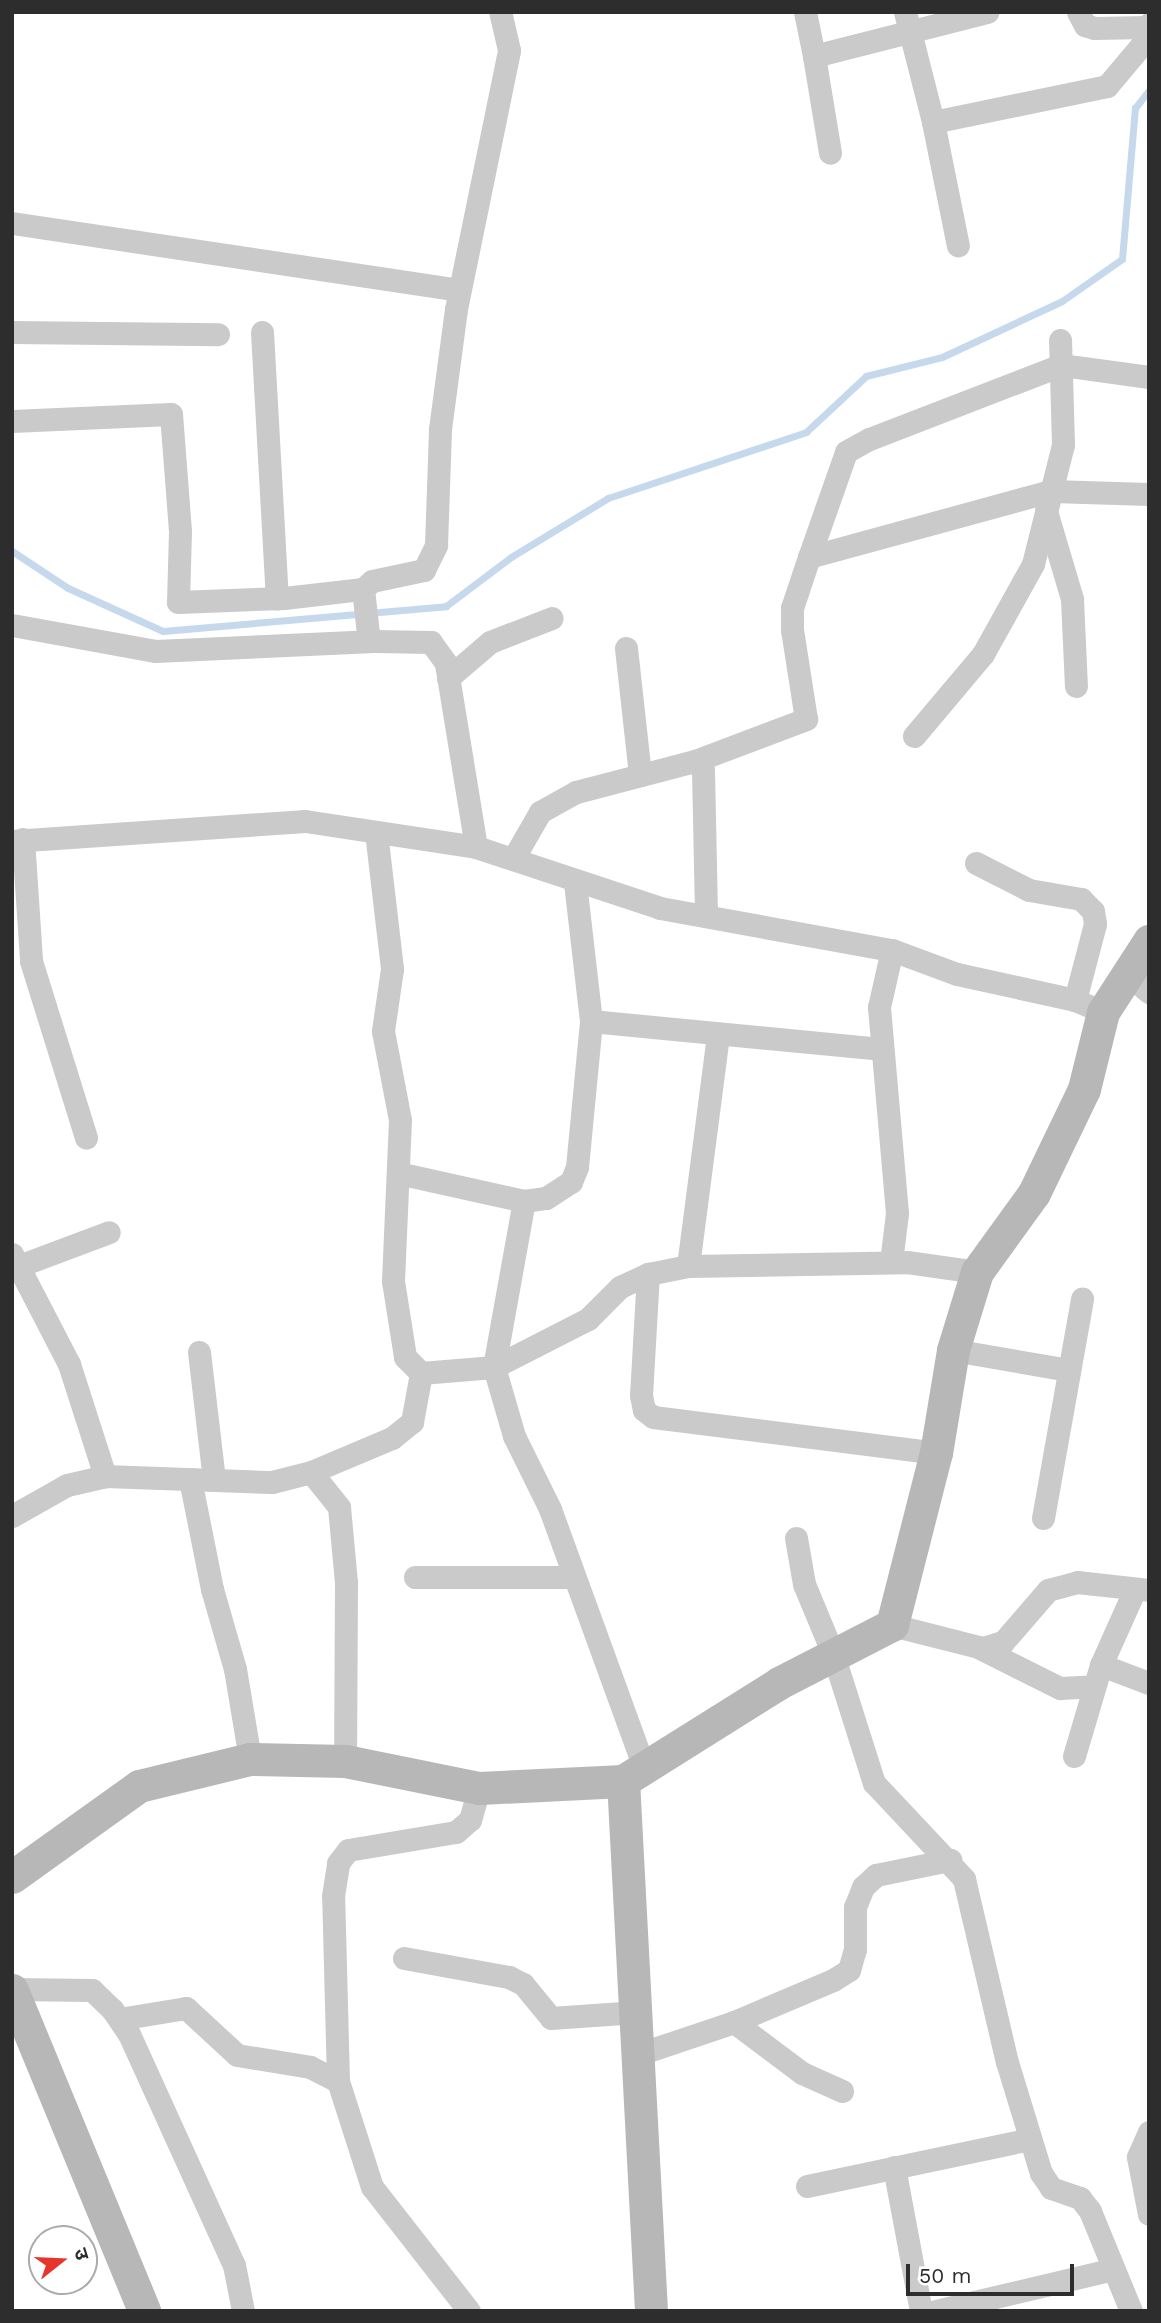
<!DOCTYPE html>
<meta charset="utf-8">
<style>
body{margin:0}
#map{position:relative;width:1161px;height:2323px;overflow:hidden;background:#fff;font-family:"Work Sans","Noto Sans Devanagari",sans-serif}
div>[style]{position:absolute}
.stream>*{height:7px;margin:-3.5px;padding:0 3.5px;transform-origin:3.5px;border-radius:3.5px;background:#c6d8eb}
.street>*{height:23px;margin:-11.5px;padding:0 11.5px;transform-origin:11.5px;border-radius:11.5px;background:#cacaca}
.secondary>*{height:33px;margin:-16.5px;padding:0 16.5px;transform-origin:16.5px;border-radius:16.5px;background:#b7b7b7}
span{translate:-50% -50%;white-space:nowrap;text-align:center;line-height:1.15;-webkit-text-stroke:7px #fff;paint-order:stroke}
.frame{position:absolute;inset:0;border:14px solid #2d2d2d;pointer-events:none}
.north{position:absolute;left:28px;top:2225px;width:70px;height:70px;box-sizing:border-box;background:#fff;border:2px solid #ababab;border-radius:50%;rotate:72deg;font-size:19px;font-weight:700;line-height:28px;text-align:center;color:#2d2d2d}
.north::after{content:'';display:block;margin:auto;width:24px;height:32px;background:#e7342c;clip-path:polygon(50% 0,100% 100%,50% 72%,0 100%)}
.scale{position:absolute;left:906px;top:2264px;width:168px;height:32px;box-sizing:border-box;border:4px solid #2d2d2d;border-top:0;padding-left:9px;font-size:21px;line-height:24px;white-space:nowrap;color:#2d2d2d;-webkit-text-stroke:5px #fff;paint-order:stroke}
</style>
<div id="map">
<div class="stream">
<div style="left:12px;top:551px;width:67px;rotate:33.5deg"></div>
<div style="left:68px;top:588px;width:104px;rotate:24.4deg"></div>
<div style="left:163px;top:631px;width:284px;rotate:-5deg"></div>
<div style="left:446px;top:606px;width:81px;rotate:-37deg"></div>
<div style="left:511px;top:557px;width:114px;rotate:-31.3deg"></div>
<div style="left:608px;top:498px;width:209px;rotate:-18.4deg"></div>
<div style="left:806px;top:432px;width:82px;rotate:-43deg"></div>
<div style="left:866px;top:376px;width:78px;rotate:-14deg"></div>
<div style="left:942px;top:357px;width:132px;rotate:-25deg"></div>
<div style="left:1062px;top:301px;width:73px;rotate:-35deg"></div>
<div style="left:1122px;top:259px;width:152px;rotate:-85.1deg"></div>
<div style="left:1135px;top:108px;width:23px;rotate:-52deg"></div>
</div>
<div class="street">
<div style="left:805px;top:12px;width:45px;rotate:78.4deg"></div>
<div style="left:814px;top:56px;width:179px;rotate:-14.3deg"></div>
<div style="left:905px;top:12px;width:114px;rotate:75.7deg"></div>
<div style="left:933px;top:122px;width:178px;rotate:-11.7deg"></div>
<div style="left:1107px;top:86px;width:57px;rotate:-49.9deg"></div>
<div style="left:1144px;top:42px;width:19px;rotate:-74deg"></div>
<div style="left:1078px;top:12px;width:15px;rotate:62deg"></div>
<div style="left:1085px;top:25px;width:9px;rotate:18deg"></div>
<div style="left:1094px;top:28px;width:54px;rotate:-1.1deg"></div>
<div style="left:814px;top:56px;width:98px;rotate:80.6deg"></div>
<div style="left:933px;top:122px;width:126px;rotate:78.6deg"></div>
<div style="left:12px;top:223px;width:452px;rotate:8.5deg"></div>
<div style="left:12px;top:332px;width:206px;rotate:0.6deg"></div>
<div style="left:262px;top:332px;width:267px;rotate:86.8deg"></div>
<div style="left:1149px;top:377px;width:89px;rotate:-172.2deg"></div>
<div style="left:1061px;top:365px;width:206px;rotate:158.9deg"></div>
<div style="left:869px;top:439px;width:26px;rotate:151deg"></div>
<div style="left:846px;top:452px;width:111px;rotate:109.4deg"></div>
<div style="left:809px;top:557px;width:251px;rotate:-15.3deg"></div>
<div style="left:1051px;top:491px;width:98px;rotate:1.8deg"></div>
<div style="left:12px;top:421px;width:159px;rotate:-2.5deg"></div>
<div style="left:171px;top:414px;width:117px;rotate:85.6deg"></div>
<div style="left:180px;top:531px;width:71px;rotate:91.6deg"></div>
<div style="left:178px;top:602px;width:106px;rotate:-2.2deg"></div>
<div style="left:284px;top:598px;width:80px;rotate:-6.5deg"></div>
<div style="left:1046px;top:511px;width:92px;rotate:73.5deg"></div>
<div style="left:1072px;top:599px;width:87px;rotate:87.4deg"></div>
<div style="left:12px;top:625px;width:145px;rotate:10.3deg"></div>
<div style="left:155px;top:651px;width:219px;rotate:-2.6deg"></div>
<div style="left:626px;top:648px;width:128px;rotate:83.7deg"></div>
<div style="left:448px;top:678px;width:55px;rotate:-40.6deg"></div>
<div style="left:490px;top:642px;width:66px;rotate:-21.2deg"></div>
<div style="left:914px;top:736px;width:107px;rotate:-49.9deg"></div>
<div style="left:983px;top:654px;width:103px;rotate:-60.9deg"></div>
<div style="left:1033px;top:564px;width:123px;rotate:-75.9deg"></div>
<div style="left:1063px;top:445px;width:105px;rotate:-91.6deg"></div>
<div style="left:695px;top:761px;width:119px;rotate:-20.7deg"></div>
<div style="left:806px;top:719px;width:90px;rotate:-98.9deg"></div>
<div style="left:792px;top:630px;width:22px;rotate:-90deg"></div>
<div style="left:792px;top:608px;width:54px;rotate:-71.6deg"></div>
<div style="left:376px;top:832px;width:138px;rotate:83.3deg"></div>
<div style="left:392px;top:969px;width:63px;rotate:98.3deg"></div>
<div style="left:383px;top:1031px;width:91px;rotate:79.2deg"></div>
<div style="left:400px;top:1120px;width:161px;rotate:92.5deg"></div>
<div style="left:393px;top:1281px;width:77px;rotate:81deg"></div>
<div style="left:405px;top:1357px;width:23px;rotate:45deg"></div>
<div style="left:421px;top:1373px;width:73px;rotate:-4.7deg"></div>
<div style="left:494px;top:1367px;width:72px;rotate:73.8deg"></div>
<div style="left:514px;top:1436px;width:81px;rotate:63.7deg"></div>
<div style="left:550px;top:1509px;width:278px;rotate:70deg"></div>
<div style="left:23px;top:839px;width:122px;rotate:86.2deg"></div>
<div style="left:31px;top:961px;width:185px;rotate:72.7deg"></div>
<div style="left:12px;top:841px;width:294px;rotate:-3.9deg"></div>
<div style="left:305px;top:821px;width:173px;rotate:8.6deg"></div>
<div style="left:476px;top:847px;width:194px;rotate:18.3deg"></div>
<div style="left:660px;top:908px;width:236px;rotate:10.3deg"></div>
<div style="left:892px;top:950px;width:69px;rotate:20.3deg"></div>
<div style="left:957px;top:974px;width:121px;rotate:12.4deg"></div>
<div style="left:1075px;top:1000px;width:30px;rotate:23deg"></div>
<div style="left:476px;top:847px;width:186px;rotate:-99.3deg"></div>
<div style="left:446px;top:663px;width:26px;rotate:-126deg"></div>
<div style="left:431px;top:642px;width:57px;rotate:-179deg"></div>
<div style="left:374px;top:641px;width:9px;rotate:-131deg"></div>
<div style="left:368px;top:634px;width:45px;rotate:-96.3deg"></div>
<div style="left:363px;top:589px;width:12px;rotate:-42deg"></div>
<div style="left:372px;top:581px;width:53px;rotate:-11.9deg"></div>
<div style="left:424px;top:570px;width:28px;rotate:-64deg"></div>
<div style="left:436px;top:545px;width:116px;rotate:-88deg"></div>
<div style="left:440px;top:429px;width:121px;rotate:-82.4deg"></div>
<div style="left:456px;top:309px;width:264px;rotate:-78.4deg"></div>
<div style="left:509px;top:50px;width:39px;rotate:-103deg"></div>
<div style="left:513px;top:859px;width:54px;rotate:-60.1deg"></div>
<div style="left:540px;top:812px;width:41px;rotate:-29.1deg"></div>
<div style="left:576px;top:792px;width:123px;rotate:-14.6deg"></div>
<div style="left:695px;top:761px;width:12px;rotate:48deg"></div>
<div style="left:703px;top:770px;width:146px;rotate:88.8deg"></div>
<div style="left:976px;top:863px;width:59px;rotate:27deg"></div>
<div style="left:1029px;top:890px;width:53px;rotate:9.8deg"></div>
<div style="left:1081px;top:899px;width:17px;rotate:45deg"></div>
<div style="left:1093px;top:911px;width:13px;rotate:81deg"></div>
<div style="left:1095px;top:924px;width:79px;rotate:104.7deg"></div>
<div style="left:1126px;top:973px;width:30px;rotate:40deg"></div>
<div style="left:591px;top:1021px;width:291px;rotate:5.5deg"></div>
<div style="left:398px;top:1173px;width:129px;rotate:12.5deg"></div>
<div style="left:524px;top:1201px;width:22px;rotate:-8deg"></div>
<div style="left:546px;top:1198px;width:30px;rotate:-33deg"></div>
<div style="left:571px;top:1182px;width:16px;rotate:-68deg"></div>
<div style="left:577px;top:1167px;width:147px;rotate:-84.5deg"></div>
<div style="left:591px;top:1021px;width:140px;rotate:-96.6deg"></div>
<div style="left:12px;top:1254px;width:124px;rotate:62.6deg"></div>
<div style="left:69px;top:1364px;width:118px;rotate:72.2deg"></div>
<div style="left:891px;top:1262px;width:49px;rotate:-83deg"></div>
<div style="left:897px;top:1213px;width:207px;rotate:-95deg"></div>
<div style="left:879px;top:1007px;width:58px;rotate:-77.2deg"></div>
<div style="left:688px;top:1266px;width:234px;rotate:-82.6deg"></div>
<div style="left:16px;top:1267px;width:99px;rotate:-20.6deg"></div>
<div style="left:648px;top:1274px;width:121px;rotate:93.3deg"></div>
<div style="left:641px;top:1395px;width:15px;rotate:79deg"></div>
<div style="left:644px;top:1410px;width:11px;rotate:38deg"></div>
<div style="left:653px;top:1417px;width:285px;rotate:7.2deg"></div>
<div style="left:953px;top:1350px;width:118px;rotate:9.8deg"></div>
<div style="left:199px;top:1352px;width:128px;rotate:83.3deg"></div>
<div style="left:494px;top:1367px;width:106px;rotate:-27.1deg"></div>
<div style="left:588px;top:1319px;width:45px;rotate:-45deg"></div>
<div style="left:620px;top:1287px;width:31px;rotate:-25deg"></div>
<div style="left:648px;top:1274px;width:41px;rotate:-11.3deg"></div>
<div style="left:688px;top:1266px;width:219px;rotate:-1deg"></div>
<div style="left:907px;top:1262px;width:71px;rotate:8.1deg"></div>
<div style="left:494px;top:1367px;width:169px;rotate:-79.8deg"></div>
<div style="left:311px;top:1472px;width:45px;rotate:51.3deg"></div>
<div style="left:339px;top:1507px;width:75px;rotate:84.7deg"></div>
<div style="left:346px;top:1582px;width:179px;rotate:90.3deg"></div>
<div style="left:190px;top:1479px;width:112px;rotate:78.7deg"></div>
<div style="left:212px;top:1589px;width:83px;rotate:74deg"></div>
<div style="left:235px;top:1669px;width:91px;rotate:80.5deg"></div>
<div style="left:12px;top:1516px;width:63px;rotate:-29.4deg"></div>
<div style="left:67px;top:1485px;width:39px;rotate:-13deg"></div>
<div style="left:105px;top:1476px;width:167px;rotate:2.1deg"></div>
<div style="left:272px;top:1482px;width:40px;rotate:-14.4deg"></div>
<div style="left:311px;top:1472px;width:88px;rotate:-22.8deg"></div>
<div style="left:392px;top:1438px;width:26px;rotate:-39deg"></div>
<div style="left:412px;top:1422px;width:50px;rotate:-79.6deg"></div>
<div style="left:1043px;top:1518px;width:223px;rotate:-79.9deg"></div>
<div style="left:796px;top:1538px;width:47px;rotate:80.1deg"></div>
<div style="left:804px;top:1584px;width:76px;rotate:67.5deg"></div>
<div style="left:833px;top:1654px;width:135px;rotate:72.4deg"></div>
<div style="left:874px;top:1783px;width:132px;rotate:46.8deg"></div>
<div style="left:964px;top:1879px;width:188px;rotate:76.8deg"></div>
<div style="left:1007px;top:2062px;width:116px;rotate:73deg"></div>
<div style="left:1041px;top:2173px;width:18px;rotate:56deg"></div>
<div style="left:1051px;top:2188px;width:31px;rotate:19deg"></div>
<div style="left:1080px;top:2198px;width:16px;rotate:52deg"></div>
<div style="left:1090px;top:2211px;width:108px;rotate:67.7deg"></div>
<div style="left:415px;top:1577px;width:158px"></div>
<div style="left:892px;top:1625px;width:94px;rotate:14.2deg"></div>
<div style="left:983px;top:1648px;width:21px;rotate:-17deg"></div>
<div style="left:1003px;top:1642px;width:69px;rotate:-49.1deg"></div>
<div style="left:1048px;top:1590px;width:30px;rotate:-15deg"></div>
<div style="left:1077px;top:1582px;width:72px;rotate:6.3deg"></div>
<div style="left:978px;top:1647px;width:92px;rotate:26.6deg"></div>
<div style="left:1060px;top:1688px;width:34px;rotate:-3deg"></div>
<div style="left:1101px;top:1665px;width:51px;rotate:20.6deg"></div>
<div style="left:1074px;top:1756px;width:95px;rotate:-73.5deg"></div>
<div style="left:1101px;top:1665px;width:83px;rotate:-65.9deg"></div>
<div style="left:404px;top:1958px;width:107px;rotate:10.3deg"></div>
<div style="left:509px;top:1977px;width:16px;rotate:27deg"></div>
<div style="left:523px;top:1984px;width:44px;rotate:50.5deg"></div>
<div style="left:551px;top:2018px;width:86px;rotate:-4deg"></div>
<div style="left:12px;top:1989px;width:80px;rotate:0.7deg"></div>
<div style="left:92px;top:1990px;width:28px;rotate:44deg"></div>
<div style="left:112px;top:2009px;width:30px;rotate:56deg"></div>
<div style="left:129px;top:2034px;width:254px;rotate:65.6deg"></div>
<div style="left:234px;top:2265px;width:47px;rotate:78.9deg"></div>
<div style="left:119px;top:2019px;width:68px;rotate:-9.3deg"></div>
<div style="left:186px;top:2008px;width:69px;rotate:42.7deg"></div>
<div style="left:237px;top:2055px;width:74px;rotate:9.3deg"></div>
<div style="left:310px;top:2067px;width:31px;rotate:27deg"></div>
<div style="left:734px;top:2022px;width:85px;rotate:36.9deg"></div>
<div style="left:802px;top:2073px;width:44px;rotate:24.2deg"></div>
<div style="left:639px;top:2054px;width:100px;rotate:-18.6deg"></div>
<div style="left:734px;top:2022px;width:108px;rotate:-23deg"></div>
<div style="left:833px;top:1980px;width:19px;rotate:-32deg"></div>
<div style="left:849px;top:1970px;width:22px;rotate:-74deg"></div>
<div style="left:855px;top:1949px;width:42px;rotate:-90deg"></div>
<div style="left:855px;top:1907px;width:22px;rotate:-68deg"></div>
<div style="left:863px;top:1887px;width:18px;rotate:-43deg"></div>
<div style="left:876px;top:1875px;width:76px;rotate:-11.5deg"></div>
<div style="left:1149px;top:2132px;width:27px;rotate:114deg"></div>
<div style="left:1138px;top:2157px;width:58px;rotate:79.1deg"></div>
<div style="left:894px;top:2167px;width:147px;rotate:79.4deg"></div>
<div style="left:807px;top:2186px;width:228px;rotate:-11.9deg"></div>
<div style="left:469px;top:2311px;width:157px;rotate:-128deg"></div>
<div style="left:372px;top:2187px;width:111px;rotate:-107.8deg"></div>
<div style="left:338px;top:2081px;width:185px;rotate:-91.5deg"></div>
<div style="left:333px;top:1896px;width:33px;rotate:-81deg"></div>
<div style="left:338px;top:1863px;width:16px;rotate:-52deg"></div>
<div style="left:348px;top:1850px;width:109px;rotate:-9.5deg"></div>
<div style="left:456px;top:1832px;width:18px;rotate:-41deg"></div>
<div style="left:470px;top:1820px;width:33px;rotate:-74deg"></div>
<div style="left:936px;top:2311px;width:182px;rotate:-13.3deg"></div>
</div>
<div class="secondary">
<div style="left:12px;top:1877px;width:156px;rotate:-35.6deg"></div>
<div style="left:139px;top:1786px;width:114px;rotate:-13.7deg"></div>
<div style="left:250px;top:1759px;width:95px;rotate:1.2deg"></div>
<div style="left:345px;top:1761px;width:137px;rotate:11.4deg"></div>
<div style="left:479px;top:1788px;width:144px;rotate:-2.8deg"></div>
<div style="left:12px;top:1990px;width:347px;rotate:67.6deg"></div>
<div style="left:651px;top:2311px;width:531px;rotate:-93.02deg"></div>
<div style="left:623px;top:1781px;width:184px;rotate:-32.1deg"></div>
<div style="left:779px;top:1683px;width:127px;rotate:-27.2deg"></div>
<div style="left:892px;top:1625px;width:178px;rotate:-75.7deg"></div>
<div style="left:936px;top:1453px;width:104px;rotate:-80.6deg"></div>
<div style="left:953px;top:1350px;width:82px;rotate:-72.9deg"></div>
<div style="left:977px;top:1272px;width:97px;rotate:-54.2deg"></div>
<div style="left:1034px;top:1193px;width:115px;rotate:-64.3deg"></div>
<div style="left:1084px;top:1089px;width:79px;rotate:-76.1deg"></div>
<div style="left:1103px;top:1012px;width:85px;rotate:-57.1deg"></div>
</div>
<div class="frame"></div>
<div class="north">उ</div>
<div class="scale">50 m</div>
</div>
